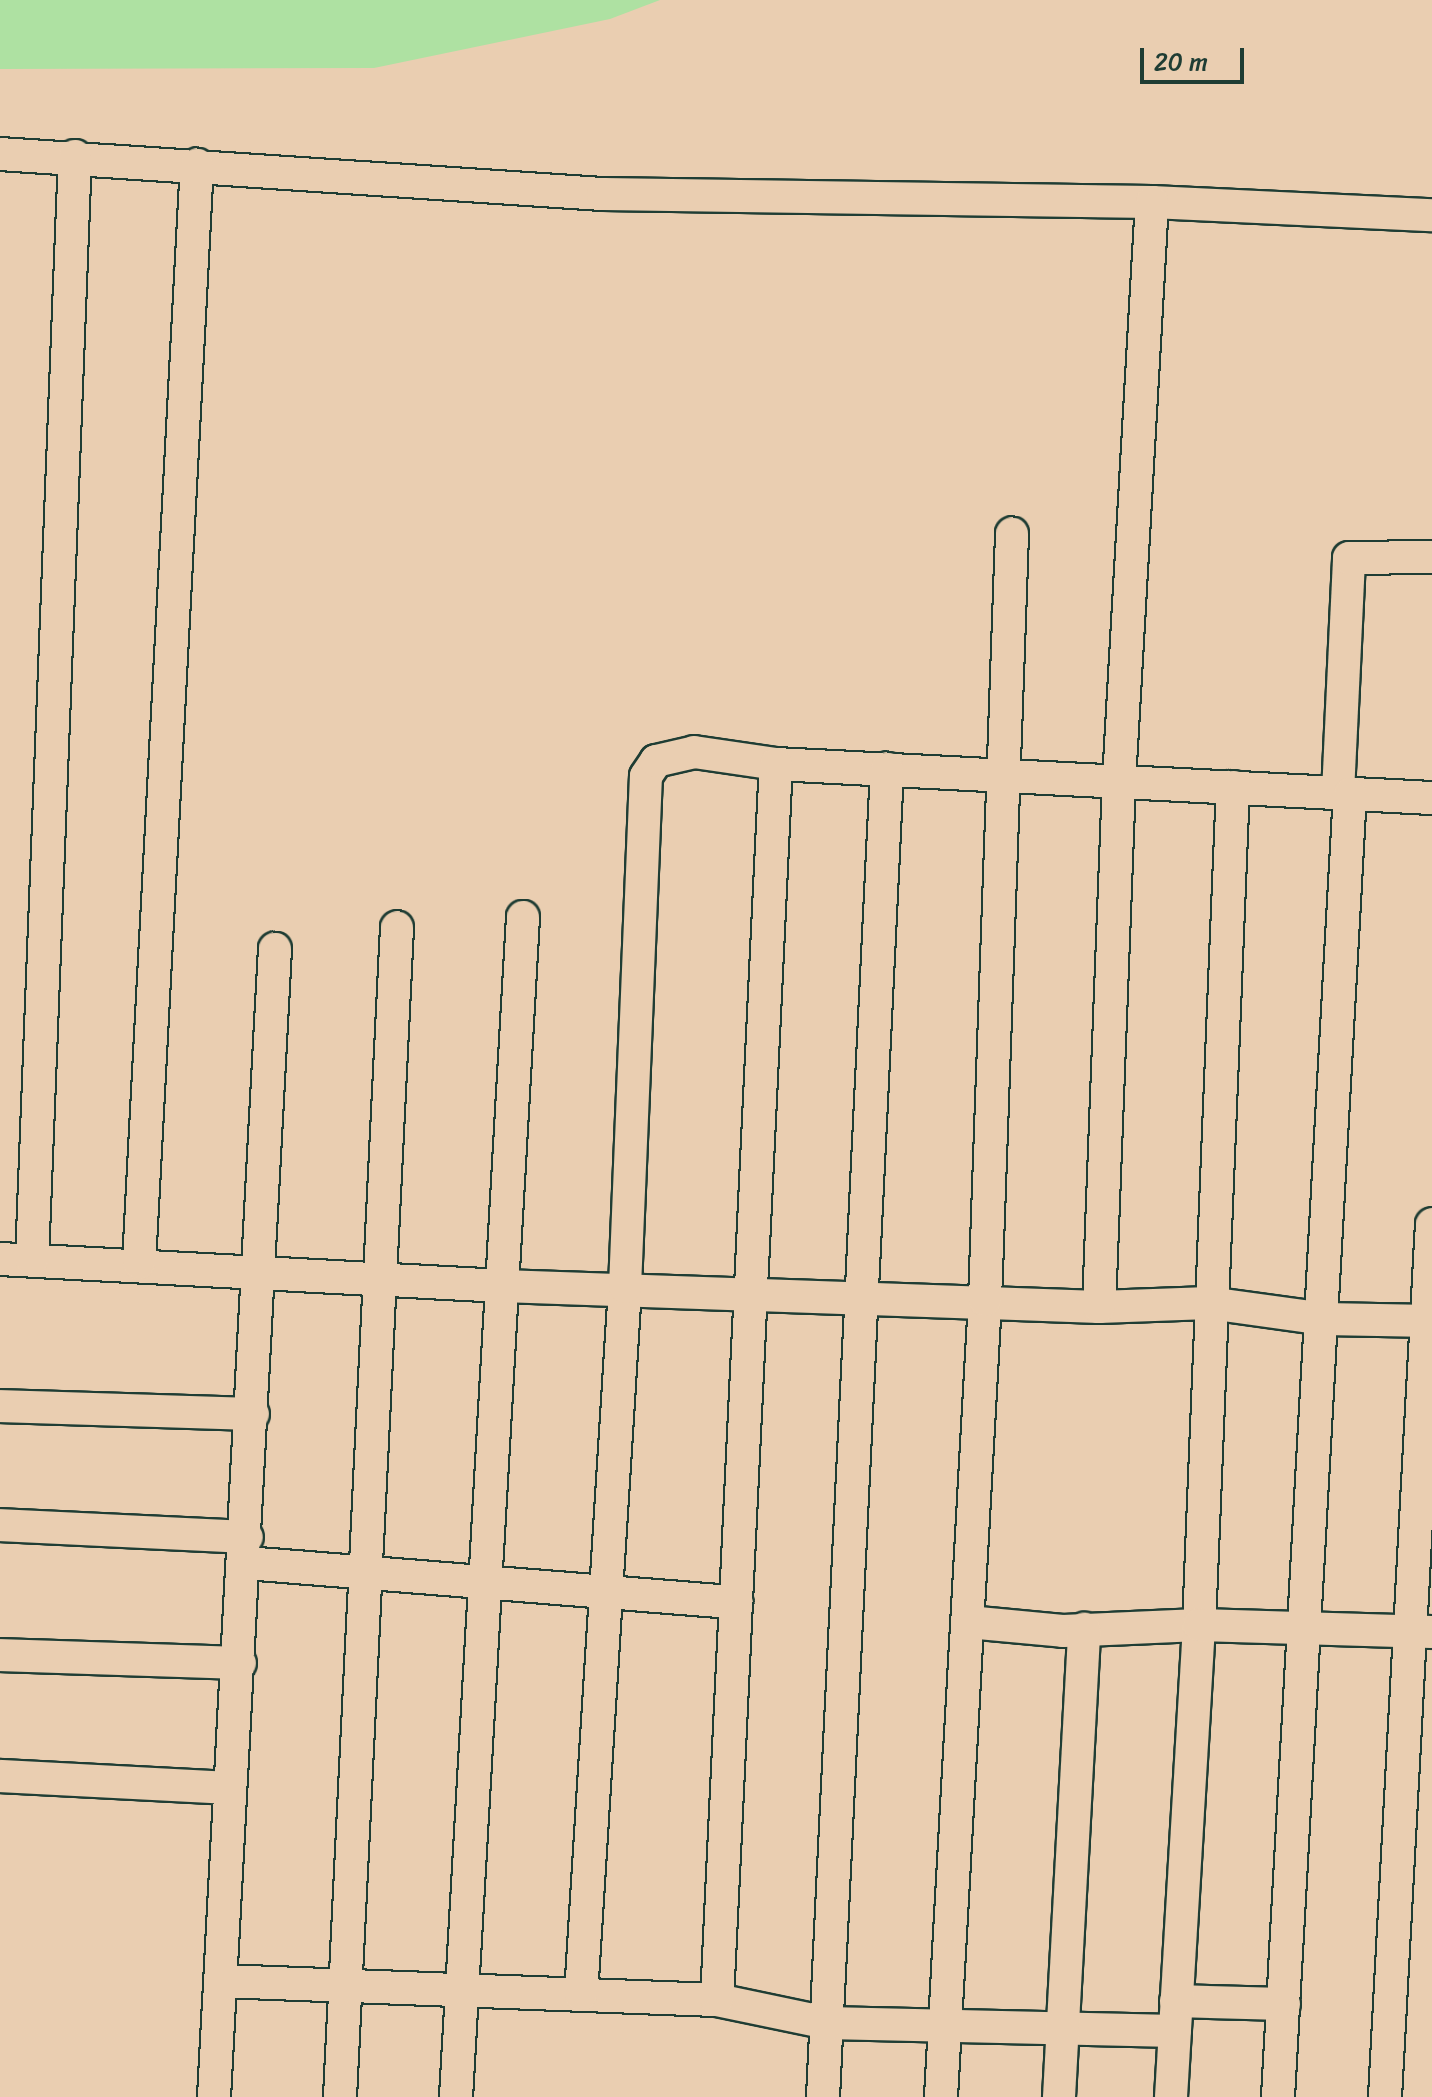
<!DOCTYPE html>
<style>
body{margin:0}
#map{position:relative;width:1432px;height:2097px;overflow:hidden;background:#eaceb1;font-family:Sriracha,sans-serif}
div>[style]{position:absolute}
.green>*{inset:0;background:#aee1a2}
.roads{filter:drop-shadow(2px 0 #1f3d34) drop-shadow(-2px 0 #1f3d34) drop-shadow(0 2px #1f3d34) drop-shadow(0 -2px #1f3d34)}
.street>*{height:32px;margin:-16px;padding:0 16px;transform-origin:16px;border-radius:16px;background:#eaceb1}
span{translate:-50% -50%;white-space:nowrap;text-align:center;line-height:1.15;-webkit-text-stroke:6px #eaceb1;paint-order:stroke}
.scale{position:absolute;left:1140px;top:48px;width:104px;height:36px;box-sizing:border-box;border:4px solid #1f3d34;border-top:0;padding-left:10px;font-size:24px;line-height:28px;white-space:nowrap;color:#1f3d34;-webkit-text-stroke:6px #eaceb1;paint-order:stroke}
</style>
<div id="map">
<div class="green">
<div style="clip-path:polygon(0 0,660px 0,610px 19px,374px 68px,0 69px)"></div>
</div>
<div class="roads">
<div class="street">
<div style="left:0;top:154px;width:604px;rotate:3.8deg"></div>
<div style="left:603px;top:194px;width:549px;rotate:0.83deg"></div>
<div style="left:1152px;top:202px;width:280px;rotate:2.7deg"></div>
<div style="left:1338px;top:793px;width:235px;rotate:-87.3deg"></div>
<div style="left:1349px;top:558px;width:83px;rotate:-0.7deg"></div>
<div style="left:0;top:1259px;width:503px;rotate:3.08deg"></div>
<div style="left:502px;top:1286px;width:597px;rotate:2.01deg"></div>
<div style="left:1099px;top:1307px;width:110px;rotate:-2.1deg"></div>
<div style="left:1209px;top:1303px;width:116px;rotate:7.9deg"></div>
<div style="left:1324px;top:1319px;width:108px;rotate:1.1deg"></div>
<div style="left:32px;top:1260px;width:1105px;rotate:-87.77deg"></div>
<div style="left:139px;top:1263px;width:1100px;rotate:-86.98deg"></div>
<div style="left:1099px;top:1307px;width:526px;rotate:-87.82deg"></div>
<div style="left:1119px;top:781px;width:580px;rotate:-86.74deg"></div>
<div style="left:0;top:1406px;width:253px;rotate:1.8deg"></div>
<div style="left:0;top:1525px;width:247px;rotate:2.8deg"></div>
<div style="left:246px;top:1563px;width:492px;rotate:4.6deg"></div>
<div style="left:968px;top:1622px;width:95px;rotate:5.4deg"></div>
<div style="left:1063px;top:1631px;width:136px;rotate:-2.5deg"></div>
<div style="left:1199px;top:1625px;width:839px;rotate:-87.68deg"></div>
<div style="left:0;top:1655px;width:240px;rotate:1.9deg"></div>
<div style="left:0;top:1776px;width:229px;rotate:3deg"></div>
<div style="left:221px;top:1981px;width:496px;rotate:2.2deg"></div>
<div style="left:717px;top:2000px;width:112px;rotate:11.8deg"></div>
<div style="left:827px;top:2023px;width:348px;rotate:1.3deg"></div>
<div style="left:581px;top:1995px;width:709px;rotate:-86.44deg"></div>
<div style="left:625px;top:1287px;width:511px;rotate:-87.65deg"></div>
<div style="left:646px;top:776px;width:18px;rotate:-56deg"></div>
<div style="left:656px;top:761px;width:39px;rotate:-13deg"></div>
<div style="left:694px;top:752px;width:83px;rotate:8.3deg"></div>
<div style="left:776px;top:764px;width:657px;rotate:2.97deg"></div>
<div style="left:717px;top:2000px;width:1237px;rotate:-87.27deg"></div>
<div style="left:1176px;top:2001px;width:108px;rotate:1.6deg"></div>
<div style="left:214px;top:2097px;width:1150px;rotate:-86.96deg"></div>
<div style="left:340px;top:2097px;width:1171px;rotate:-87.21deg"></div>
<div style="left:456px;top:2097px;width:1182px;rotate:-86.75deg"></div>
<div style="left:823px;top:2097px;width:1330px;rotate:-87.24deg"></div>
<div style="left:941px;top:2097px;width:798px;rotate:-86.84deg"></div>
<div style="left:985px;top:1300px;width:767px;rotate:-87.98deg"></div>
<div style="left:1059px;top:2097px;width:469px;rotate:-86.9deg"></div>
<div style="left:1171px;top:2097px;width:473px;rotate:-86.6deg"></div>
<div style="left:1199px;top:1625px;width:233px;rotate:1.7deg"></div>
<div style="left:1278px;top:2097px;width:1305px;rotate:-86.84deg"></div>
<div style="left:1385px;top:2097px;width:874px;rotate:-86.92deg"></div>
</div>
</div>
<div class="scale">20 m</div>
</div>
